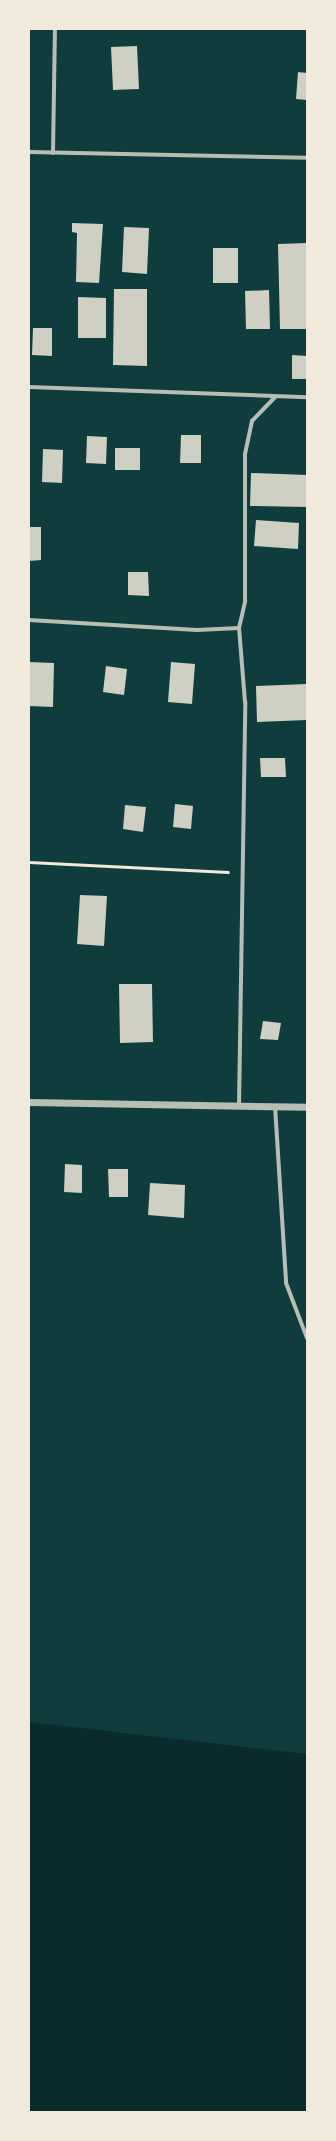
<!DOCTYPE html>
<style>
body{margin:0}
#map{position:relative;width:336px;height:2141px;overflow:hidden;background:#0f3d3e;font-family:"Source Sans 3",sans-serif}
div>[style]{position:absolute}
.water>*{inset:0;background:#0a2a2b}
.building>*{inset:0;background:#cfcfc3}
.path>*{height:2.5px;margin:-1.25px;padding:0 1.25px;transform-origin:1.25px;border-radius:1.25px;background:#f1e9da}
.minor>*{height:4px;margin:-2px;padding:0 2px;transform-origin:2px;border-radius:2px;background:#b8beb3}
.tertiary>*{height:7px;margin:-3.5px;padding:0 3.5px;transform-origin:3.5px;border-radius:3.5px;background:#b8beb3}
span{translate:-50% -50%;white-space:nowrap;text-align:center;line-height:1.15;-webkit-text-stroke:3px #f1e9da;paint-order:stroke}
.frame{position:absolute;inset:0;border:30px solid #f1e9da;pointer-events:none}
</style>
<div id="map">
<div class="water">
<div style="clip-path:polygon(29px 1722px,307px 1754px,307px 2112px,29px 2112px)"></div>
</div>
<div class="building">
<div style="clip-path:polygon(137px 46px,139px 89px,113px 90px,111px 47px)"></div>
<div style="clip-path:polygon(298px 72px,307px 73px,307px 100px,296px 99px)"></div>
<div style="clip-path:polygon(72px 223px,103px 224px,99px 283px,76px 282px,77px 233px,72px 232px)"></div>
<div style="clip-path:polygon(124px 227px,149px 228px,147px 274px,122px 272px)"></div>
<div style="clip-path:polygon(307px 243px,307px 329px,280px 329px,278px 244px)"></div>
<div style="clip-path:polygon(213px 248px,238px 248px,238px 283px,213px 283px)"></div>
<div style="clip-path:polygon(114px 289px,147px 289px,147px 366px,113px 365px)"></div>
<div style="clip-path:polygon(269px 290px,270px 329px,246px 329px,245px 291px)"></div>
<div style="clip-path:polygon(78px 297px,106px 298px,106px 338px,78px 338px)"></div>
<div style="clip-path:polygon(33px 328px,52px 328px,52px 356px,32px 355px)"></div>
<div style="clip-path:polygon(292px 355px,307px 356px,307px 379px,292px 379px)"></div>
<div style="clip-path:polygon(181px 435px,201px 435px,201px 463px,180px 463px)"></div>
<div style="clip-path:polygon(87px 436px,107px 437px,106px 464px,86px 463px)"></div>
<div style="clip-path:polygon(115px 448px,140px 448px,140px 470px,115px 470px)"></div>
<div style="clip-path:polygon(43px 449px,63px 450px,62px 483px,42px 482px)"></div>
<div style="clip-path:polygon(251px 473px,307px 475px,307px 507px,250px 506px)"></div>
<div style="clip-path:polygon(256px 520px,299px 523px,298px 549px,254px 546px)"></div>
<div style="clip-path:polygon(29px 527px,41px 527px,41px 560px,29px 561px)"></div>
<div style="clip-path:polygon(128px 572px,148px 572px,149px 596px,128px 595px)"></div>
<div style="clip-path:polygon(29px 662px,54px 663px,53px 707px,29px 706px)"></div>
<div style="clip-path:polygon(171px 662px,195px 664px,192px 704px,168px 702px)"></div>
<div style="clip-path:polygon(106px 666px,127px 669px,124px 695px,103px 692px)"></div>
<div style="clip-path:polygon(307px 684px,307px 720px,257px 722px,256px 686px)"></div>
<div style="clip-path:polygon(260px 758px,285px 758px,286px 777px,261px 777px)"></div>
<div style="clip-path:polygon(175px 804px,193px 806px,191px 829px,173px 827px)"></div>
<div style="clip-path:polygon(125px 805px,146px 807px,143px 832px,123px 829px)"></div>
<div style="clip-path:polygon(80px 895px,107px 896px,104px 946px,77px 944px)"></div>
<div style="clip-path:polygon(119px 984px,152px 984px,153px 1042px,120px 1043px)"></div>
<div style="clip-path:polygon(263px 1021px,281px 1023px,278px 1040px,260px 1039px)"></div>
<div style="clip-path:polygon(65px 1164px,82px 1165px,82px 1193px,64px 1192px)"></div>
<div style="clip-path:polygon(108px 1169px,128px 1169px,128px 1197px,109px 1197px)"></div>
<div style="clip-path:polygon(150px 1183px,185px 1185px,184px 1218px,148px 1215px)"></div>
</div>
<div class="path">
<div style="left:29px;top:862px;width:199px;rotate:2.9deg"></div>
</div>
<div class="minor">
<div style="left:29px;top:152px;width:278px;rotate:1.2deg"></div>
<div style="left:53px;top:153px;width:124px;rotate:-89.1deg"></div>
<div style="left:29px;top:387px;width:278px;rotate:2.1deg"></div>
<div style="left:29px;top:620px;width:168px;rotate:3.4deg"></div>
<div style="left:197px;top:630px;width:42px;rotate:-2.7deg"></div>
<div style="left:239px;top:1106px;width:404px;rotate:-89.1deg"></div>
<div style="left:245px;top:702px;width:74px;rotate:-94.6deg"></div>
<div style="left:239px;top:628px;width:28px;rotate:-77deg"></div>
<div style="left:245px;top:601px;width:147px;rotate:-90deg"></div>
<div style="left:245px;top:454px;width:34px;rotate:-78deg"></div>
<div style="left:252px;top:421px;width:33px;rotate:-46deg"></div>
<div style="left:275px;top:1106px;width:177px;rotate:86.4deg"></div>
<div style="left:286px;top:1283px;width:59px;rotate:69.1deg"></div>
</div>
<div class="tertiary">
<div style="left:29px;top:1102px;width:278px;rotate:1deg"></div>
</div>
<div class="frame"></div>
</div>
